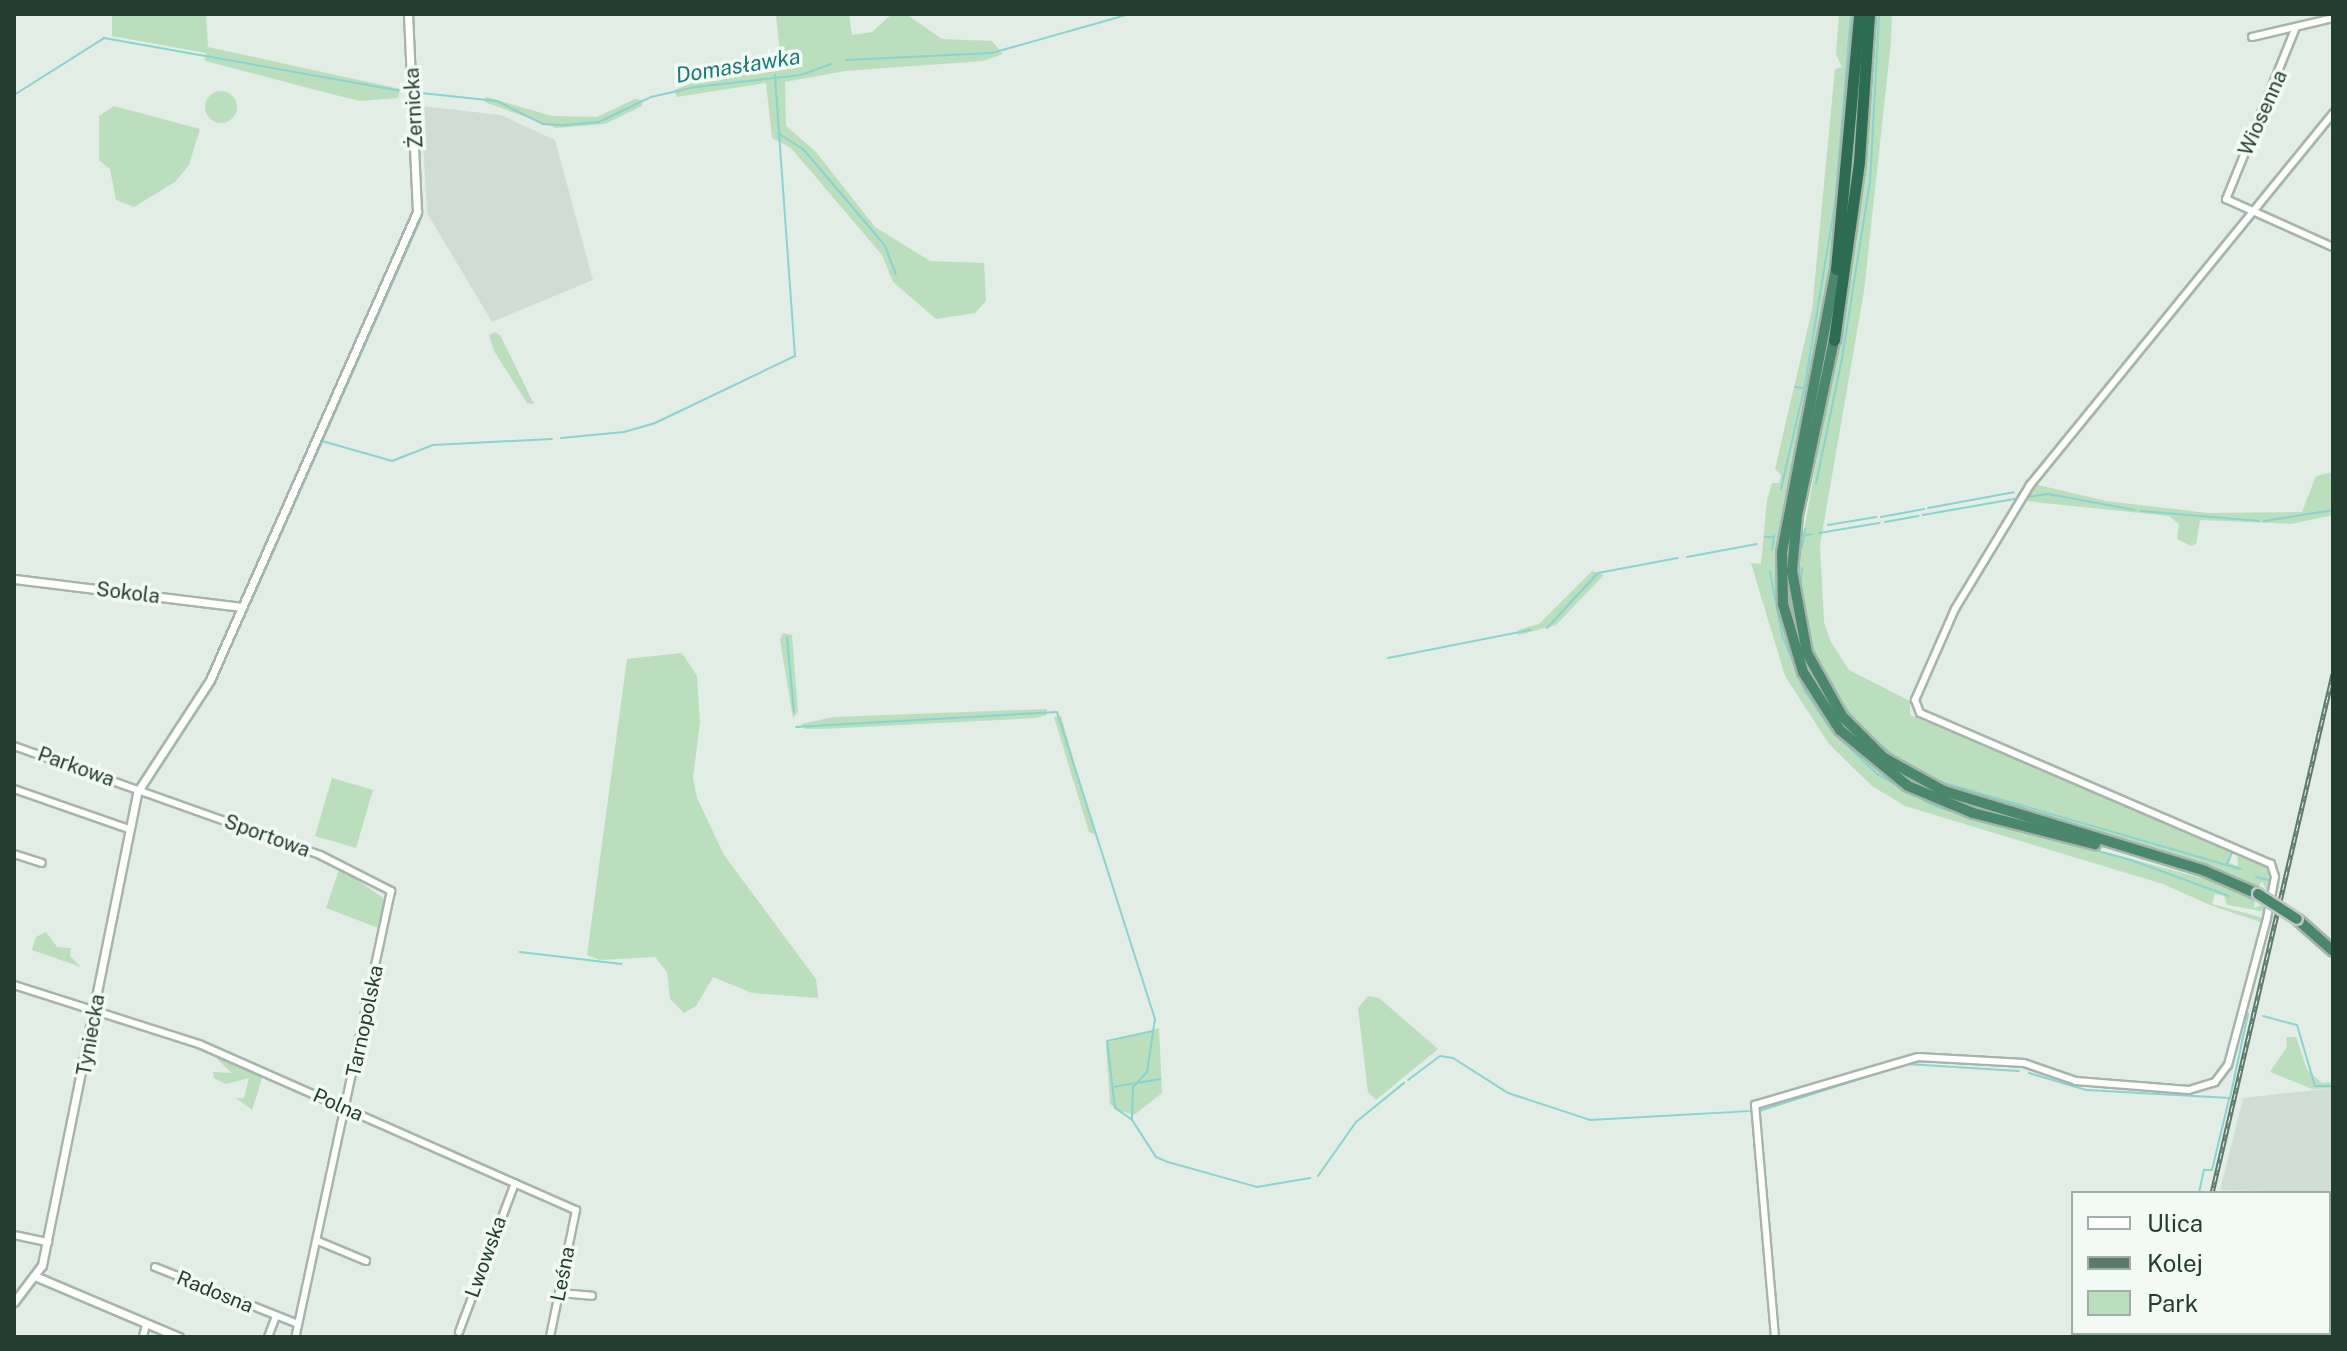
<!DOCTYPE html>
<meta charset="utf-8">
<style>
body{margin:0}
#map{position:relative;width:2347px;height:1351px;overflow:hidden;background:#e2ede6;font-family:"Public Sans",sans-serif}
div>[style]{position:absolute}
.built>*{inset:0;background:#d0ddd5}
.green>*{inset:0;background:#bbdebd}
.round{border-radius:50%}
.stream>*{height:2px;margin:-1px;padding:0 1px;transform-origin:1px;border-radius:1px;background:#89d3d0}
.roads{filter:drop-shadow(2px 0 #a5b5ac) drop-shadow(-2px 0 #a5b5ac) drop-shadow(0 2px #a5b5ac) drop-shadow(0 -2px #a5b5ac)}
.minor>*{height:6px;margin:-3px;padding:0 3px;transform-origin:3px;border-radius:3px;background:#fff}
.tertiary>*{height:7px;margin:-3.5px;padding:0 3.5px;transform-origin:3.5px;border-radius:3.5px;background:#fff}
.trunk>*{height:10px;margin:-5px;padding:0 5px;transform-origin:5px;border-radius:5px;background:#4a876d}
.motorway>*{height:11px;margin:-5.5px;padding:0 5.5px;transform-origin:5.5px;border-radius:5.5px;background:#2d6b52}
.rail>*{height:5px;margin-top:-2.5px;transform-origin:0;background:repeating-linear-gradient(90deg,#f3f9f5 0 6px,#5c7a6c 0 12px);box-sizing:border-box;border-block:2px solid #5c7a6c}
.bridges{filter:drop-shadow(2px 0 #c1c9c5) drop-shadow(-2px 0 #c1c9c5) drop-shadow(0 2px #c1c9c5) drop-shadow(0 -2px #c1c9c5)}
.trunk-bridge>*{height:10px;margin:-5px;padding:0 5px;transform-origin:5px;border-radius:5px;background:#4a876d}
span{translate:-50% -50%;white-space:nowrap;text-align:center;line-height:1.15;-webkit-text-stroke:7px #f3f9f5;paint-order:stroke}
.street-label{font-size:20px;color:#223e31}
.water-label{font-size:22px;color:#1a7b79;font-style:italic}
.frame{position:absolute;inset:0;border:16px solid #223e31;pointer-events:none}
.legend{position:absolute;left:2071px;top:1191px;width:260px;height:144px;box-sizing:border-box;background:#f3f9f5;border:2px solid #9faea7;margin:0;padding:10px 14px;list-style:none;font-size:24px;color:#223e31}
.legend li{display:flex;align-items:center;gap:16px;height:40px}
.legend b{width:40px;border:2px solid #9faea7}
</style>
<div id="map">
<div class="built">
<div style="clip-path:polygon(421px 106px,501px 115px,555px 140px,593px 280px,492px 322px,427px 213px)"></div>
<div style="clip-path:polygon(2333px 1088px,2333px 1337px,2190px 1337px,2329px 1333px,2329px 1193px,2220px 1190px,2243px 1098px)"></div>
</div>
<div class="green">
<div style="clip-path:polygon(112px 14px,206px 14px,208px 47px,400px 89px,398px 98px,361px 101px,343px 97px,205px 61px,206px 53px,112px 36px)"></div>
<div style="clip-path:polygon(776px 14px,849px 14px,852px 35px,872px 32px,892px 14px,906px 14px,942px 39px,992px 41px,1003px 54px,983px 61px,845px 71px,785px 82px,786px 126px,816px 152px,875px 227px,930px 261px,984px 263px,986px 301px,975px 313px,936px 319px,893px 282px,882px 255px,791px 148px,772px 138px,766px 83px,677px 97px,674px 90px,706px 78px,735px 59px,780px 54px)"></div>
<div style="clip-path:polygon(1839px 14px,1853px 14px,1834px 241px,1776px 559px,1787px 638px,1806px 688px,1847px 744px,1911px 792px,1986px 820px,2224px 884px,2255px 900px,2254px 908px,2264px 904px,2266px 912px,2227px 905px,2224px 896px,2215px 894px,2212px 904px,2260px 917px,2263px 923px,2210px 905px,2163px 884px,1905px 806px,1872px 786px,1829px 744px,1785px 676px,1751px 563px,1761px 564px,1767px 500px,1772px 483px,1779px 483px,1781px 475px,1775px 469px,1812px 310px,1835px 69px,1842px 67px,1836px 54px)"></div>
<div style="clip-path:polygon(1875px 14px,1892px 14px,1891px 42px,1864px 291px,1820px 545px,1824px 622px,1831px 642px,1849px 670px,1910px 701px,1910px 715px,2234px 850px,2229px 863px,2238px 866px,2237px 852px,2268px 865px,2269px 895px,2262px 881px,2258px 888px,1927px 778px,1872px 741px,1838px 702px,1817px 665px,1808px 640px,1798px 564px,1855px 245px)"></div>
<div class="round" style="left:205px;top:91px;width:32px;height:32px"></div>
<div style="clip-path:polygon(487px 97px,552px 116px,597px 117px,635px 99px,643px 100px,642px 106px,605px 124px,556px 128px,487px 103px,483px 100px)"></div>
<div style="clip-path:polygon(114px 106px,200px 129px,189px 165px,175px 182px,134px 207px,116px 200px,110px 169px,99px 160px,99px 116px)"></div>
<div style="clip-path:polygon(495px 332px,500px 335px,534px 404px,527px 403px,494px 351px,489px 335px)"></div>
<div style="clip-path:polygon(2333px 472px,2333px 515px,2291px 524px,2200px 520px,2196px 544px,2191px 546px,2177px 539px,2179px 524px,2169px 516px,2026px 501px,2034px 484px,2106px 501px,2208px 513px,2302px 512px,2316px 476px)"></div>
<div style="clip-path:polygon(1592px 571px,1604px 575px,1556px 625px,1518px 635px,1518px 630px,1539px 624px)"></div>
<div style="clip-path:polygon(783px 633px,792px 635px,798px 712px,793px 718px,780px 640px)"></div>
<div style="clip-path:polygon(682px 653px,697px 676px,700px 722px,693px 778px,697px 798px,724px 855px,816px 979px,818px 998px,752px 993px,713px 977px,696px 1006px,684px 1013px,670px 999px,667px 972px,655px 957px,600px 960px,587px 955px,627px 659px)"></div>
<div style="clip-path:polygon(1047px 709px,1047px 715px,1036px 718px,823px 729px,805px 729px,801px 724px,834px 717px)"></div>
<div style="clip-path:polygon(1061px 716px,1093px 827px,1095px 834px,1089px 832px,1054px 717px)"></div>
<div style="clip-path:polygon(332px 778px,373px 790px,356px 848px,315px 836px)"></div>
<div style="clip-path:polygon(340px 867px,387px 901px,381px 929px,326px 908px)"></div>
<div style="clip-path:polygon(46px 932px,57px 947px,71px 948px,70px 956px,81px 967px,32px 950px,36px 937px)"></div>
<div style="clip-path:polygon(1368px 996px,1379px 998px,1438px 1049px,1376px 1100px,1368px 1092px,1358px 1008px)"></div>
<div style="clip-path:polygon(1159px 1028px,1162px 1093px,1134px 1115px,1120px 1111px,1110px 1104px,1106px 1043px)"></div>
<div style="clip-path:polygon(2286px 1037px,2296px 1037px,2307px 1070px,2322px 1083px,2333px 1082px,2333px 1088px,2312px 1089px,2270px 1072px,2287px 1047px)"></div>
<div style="clip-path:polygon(220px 1055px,263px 1075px,252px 1110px,236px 1098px,244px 1098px,249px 1078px,226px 1084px,214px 1078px,213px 1072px,232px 1073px,217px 1059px)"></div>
</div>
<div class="stream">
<div style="left:846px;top:60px;width:146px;rotate:-2.7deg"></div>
<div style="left:992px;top:53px;width:143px;rotate:-15.8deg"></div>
<div style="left:421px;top:93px;width:76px;rotate:6deg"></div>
<div style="left:497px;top:101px;width:51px;rotate:26.6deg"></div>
<div style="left:543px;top:124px;width:22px;rotate:3deg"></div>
<div style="left:565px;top:125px;width:34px;rotate:-5deg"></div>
<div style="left:599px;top:122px;width:58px;rotate:-25.7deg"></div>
<div style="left:651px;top:97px;width:45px;rotate:-12.8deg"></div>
<div style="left:695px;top:87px;width:107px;rotate:-6.5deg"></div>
<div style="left:801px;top:75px;width:32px;rotate:-20deg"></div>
<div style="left:14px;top:95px;width:107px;rotate:-32.3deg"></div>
<div style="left:104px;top:38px;width:302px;rotate:10.1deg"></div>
<div style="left:778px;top:133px;width:30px;rotate:33deg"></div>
<div style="left:803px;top:149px;width:88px;rotate:49.6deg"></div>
<div style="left:860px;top:216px;width:39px;rotate:50deg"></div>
<div style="left:885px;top:246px;width:30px;rotate:69deg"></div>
<div style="left:1795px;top:387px;width:8px;rotate:7deg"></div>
<div style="left:561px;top:438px;width:63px;rotate:-5.4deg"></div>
<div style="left:624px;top:432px;width:32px;rotate:-16deg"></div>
<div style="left:655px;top:423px;width:155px;rotate:-25.6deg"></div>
<div style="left:795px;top:356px;width:282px;rotate:-94.1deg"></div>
<div style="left:322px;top:441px;width:73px;rotate:15.9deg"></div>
<div style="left:392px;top:461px;width:44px;rotate:-21.3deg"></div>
<div style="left:433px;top:445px;width:119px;rotate:-2.9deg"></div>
<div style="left:1816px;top:484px;width:129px;rotate:-78.3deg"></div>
<div style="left:1842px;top:358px;width:178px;rotate:-81deg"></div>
<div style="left:1870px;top:182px;width:168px;rotate:-86.9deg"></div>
<div style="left:1781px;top:489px;width:107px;rotate:-77deg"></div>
<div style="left:1805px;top:385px;width:183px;rotate:-80.6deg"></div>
<div style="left:1835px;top:204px;width:191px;rotate:-85.2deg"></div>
<div style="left:2027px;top:497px;width:21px;rotate:-8deg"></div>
<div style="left:2048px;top:494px;width:88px;rotate:10.4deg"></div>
<div style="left:1928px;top:508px;width:87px;rotate:-10.5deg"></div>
<div style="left:2141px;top:511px;width:118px;rotate:4.8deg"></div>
<div style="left:1923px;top:515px;width:97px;rotate:-10deg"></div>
<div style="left:1881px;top:517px;width:44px;rotate:-10.5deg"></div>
<div style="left:2264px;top:521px;width:70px;rotate:-9.1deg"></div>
<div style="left:1885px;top:522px;width:34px;rotate:-10deg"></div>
<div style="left:1828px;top:525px;width:49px;rotate:-9.5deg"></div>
<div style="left:1819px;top:533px;width:61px;rotate:-9.5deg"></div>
<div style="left:1802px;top:536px;width:10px;rotate:-11deg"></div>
<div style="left:1765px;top:537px;width:7px"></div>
<div style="left:1802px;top:548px;width:20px;rotate:-81deg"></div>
<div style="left:1772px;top:550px;width:15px;rotate:-82deg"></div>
<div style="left:1687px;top:557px;width:71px;rotate:-10.5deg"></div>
<div style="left:1770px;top:572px;width:64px;rotate:79.2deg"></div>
<div style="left:1782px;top:635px;width:61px;rotate:67.7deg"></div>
<div style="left:1805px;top:691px;width:48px;rotate:56deg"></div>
<div style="left:1832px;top:731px;width:62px;rotate:43.7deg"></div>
<div style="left:1877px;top:774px;width:68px;rotate:28.8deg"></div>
<div style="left:1937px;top:807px;width:201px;rotate:15.3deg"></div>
<div style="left:2131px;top:860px;width:104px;rotate:20.2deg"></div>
<div style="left:1800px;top:588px;width:20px;rotate:-84deg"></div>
<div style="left:251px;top:602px;width:420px;rotate:-66.1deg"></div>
<div style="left:1547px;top:628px;width:75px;rotate:-47.2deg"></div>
<div style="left:1598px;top:573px;width:81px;rotate:-10.6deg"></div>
<div style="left:787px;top:637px;width:75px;rotate:84.7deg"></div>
<div style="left:1809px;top:637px;width:30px;rotate:70deg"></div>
<div style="left:1388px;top:658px;width:145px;rotate:-11.2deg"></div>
<div style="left:1838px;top:698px;width:38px;rotate:53deg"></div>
<div style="left:1921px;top:717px;width:95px;rotate:23deg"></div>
<div style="left:796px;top:727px;width:261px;rotate:-3.3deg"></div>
<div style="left:1057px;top:712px;width:322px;rotate:72.3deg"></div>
<div style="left:1155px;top:1019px;width:54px;rotate:98.6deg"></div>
<div style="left:1147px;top:1072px;width:21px;rotate:133deg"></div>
<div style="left:1133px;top:1087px;width:33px;rotate:92deg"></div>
<div style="left:1132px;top:1120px;width:44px;rotate:57deg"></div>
<div style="left:1156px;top:1157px;width:13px;rotate:23deg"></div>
<div style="left:1168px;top:1162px;width:92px;rotate:15.7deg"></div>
<div style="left:1257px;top:1187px;width:54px;rotate:-9.6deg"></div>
<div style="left:1865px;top:732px;width:50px;rotate:39.4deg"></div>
<div style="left:1934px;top:780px;width:319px;rotate:16.2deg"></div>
<div style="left:2227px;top:864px;width:13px;rotate:-67deg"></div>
<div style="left:2256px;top:877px;width:13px;rotate:13deg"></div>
<div style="left:520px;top:952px;width:102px;rotate:6.8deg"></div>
<div style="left:2263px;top:1016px;width:35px;rotate:15deg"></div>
<div style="left:2297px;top:1025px;width:64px;rotate:73.6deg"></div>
<div style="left:2315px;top:1086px;width:18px"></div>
<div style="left:2029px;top:1073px;width:59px;rotate:16.6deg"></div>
<div style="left:2086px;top:1090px;width:144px;rotate:3.2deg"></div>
<div style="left:2230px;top:1098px;width:86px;rotate:-77.9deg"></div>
<div style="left:1408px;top:1080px;width:40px;rotate:-37deg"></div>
<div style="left:1440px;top:1056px;width:13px;rotate:9deg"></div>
<div style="left:1453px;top:1058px;width:65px;rotate:32.5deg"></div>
<div style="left:1508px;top:1093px;width:86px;rotate:18.2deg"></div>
<div style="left:1590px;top:1120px;width:159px;rotate:-3.2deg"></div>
<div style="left:1113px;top:1087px;width:48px;rotate:-9.7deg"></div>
<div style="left:1759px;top:1111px;width:155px;rotate:-17.6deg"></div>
<div style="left:1907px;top:1064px;width:112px;rotate:3.6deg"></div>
<div style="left:1131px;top:1119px;width:19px;rotate:-145deg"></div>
<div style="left:1115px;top:1108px;width:67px;rotate:-96.8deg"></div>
<div style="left:1107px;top:1041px;width:47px;rotate:-12.3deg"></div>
<div style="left:1318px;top:1176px;width:66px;rotate:-54.9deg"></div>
<div style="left:1356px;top:1122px;width:62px;rotate:-39.1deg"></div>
<div style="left:2199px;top:1193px;width:24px;rotate:-78deg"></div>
<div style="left:2204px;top:1170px;width:8px"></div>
<div style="left:2212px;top:1170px;width:73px;rotate:-76.5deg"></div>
<div style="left:14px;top:1295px;width:7px;rotate:-45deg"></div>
<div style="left:2166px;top:1337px;width:4px;rotate:-76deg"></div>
</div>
<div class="roads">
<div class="minor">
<div style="left:2296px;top:27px;width:186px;rotate:112.1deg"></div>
<div style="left:2226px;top:199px;width:117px;rotate:24.2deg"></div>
<div style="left:2252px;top:37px;width:83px;rotate:-13.2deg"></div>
<div style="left:14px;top:746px;width:325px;rotate:19.6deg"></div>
<div style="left:320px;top:855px;width:80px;rotate:26.9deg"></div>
<div style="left:391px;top:891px;width:456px;rotate:102.1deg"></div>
<div style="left:14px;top:789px;width:122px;rotate:19.2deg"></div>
<div style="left:14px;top:854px;width:29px;rotate:18deg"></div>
<div style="left:14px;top:985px;width:194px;rotate:17.7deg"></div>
<div style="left:199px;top:1044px;width:412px;rotate:23.8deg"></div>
<div style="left:576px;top:1210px;width:130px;rotate:101.6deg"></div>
<div style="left:14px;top:1235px;width:35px;rotate:12deg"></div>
<div style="left:318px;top:1241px;width:52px;rotate:22.6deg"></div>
<div style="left:155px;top:1267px;width:154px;rotate:21.7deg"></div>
<div style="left:560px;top:1293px;width:32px;rotate:5deg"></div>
<div style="left:459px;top:1332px;width:159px;rotate:-69.4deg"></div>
<div style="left:143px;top:1337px;width:13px;rotate:-77deg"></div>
<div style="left:268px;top:1337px;width:22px;rotate:-69deg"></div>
<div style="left:1775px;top:1337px;width:233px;rotate:-94.9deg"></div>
<div style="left:1755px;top:1105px;width:170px;rotate:-16.4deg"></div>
<div style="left:1918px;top:1057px;width:106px;rotate:3.2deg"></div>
<div style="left:2024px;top:1063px;width:55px;rotate:19.1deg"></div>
<div style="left:2076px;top:1081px;width:113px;rotate:4.6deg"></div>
<div style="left:2189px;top:1090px;width:27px;rotate:-17deg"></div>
<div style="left:2215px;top:1082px;width:21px;rotate:-53deg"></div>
<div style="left:2228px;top:1065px;width:152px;rotate:-75.1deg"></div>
<div style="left:2267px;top:918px;width:42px;rotate:-79deg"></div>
<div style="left:2275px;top:877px;width:14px;rotate:-107deg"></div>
<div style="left:2271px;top:864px;width:382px;rotate:-156.7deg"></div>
<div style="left:1920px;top:713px;width:14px;rotate:-111deg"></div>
<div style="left:1915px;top:700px;width:99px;rotate:-66.3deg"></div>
<div style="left:1955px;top:609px;width:145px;rotate:-58.8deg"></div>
<div style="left:2030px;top:485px;width:480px;rotate:-50.8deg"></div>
</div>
<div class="tertiary">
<div style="left:14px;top:579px;width:230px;rotate:7deg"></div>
<div style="left:37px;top:1277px;width:154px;rotate:22.9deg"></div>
<div style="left:14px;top:1302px;width:46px;rotate:-52.9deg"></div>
<div style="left:42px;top:1265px;width:484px;rotate:-78.6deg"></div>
<div style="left:138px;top:791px;width:132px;rotate:-57deg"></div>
<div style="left:210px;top:680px;width:512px;rotate:-66.14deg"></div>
<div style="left:417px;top:212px;width:198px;rotate:-92.6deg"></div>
</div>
<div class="trunk">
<div style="left:1836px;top:269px;width:288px;rotate:100.8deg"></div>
<div style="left:1782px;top:552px;width:52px;rotate:88.9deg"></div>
<div style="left:1783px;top:604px;width:71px;rotate:73.6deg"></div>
<div style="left:1803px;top:672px;width:69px;rotate:57.5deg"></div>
<div style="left:1840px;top:730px;width:88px;rotate:39.5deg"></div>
<div style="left:1908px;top:786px;width:70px;rotate:22.6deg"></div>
<div style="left:1973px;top:813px;width:126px;rotate:14.3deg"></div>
<div style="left:1834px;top:340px;width:179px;rotate:101.9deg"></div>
<div style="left:1797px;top:515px;width:56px;rotate:95.1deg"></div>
<div style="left:1792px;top:571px;width:83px;rotate:79.6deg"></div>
<div style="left:1807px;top:653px;width:72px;rotate:60.9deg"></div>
<div style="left:1842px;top:716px;width:59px;rotate:45deg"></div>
<div style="left:1884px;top:758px;width:68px;rotate:28.8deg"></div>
<div style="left:1944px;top:791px;width:273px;rotate:17deg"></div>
<div style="left:2205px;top:871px;width:58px;rotate:23.5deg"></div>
<div style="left:2297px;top:919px;width:48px;rotate:41.6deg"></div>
</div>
<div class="motorway">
<div style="left:1836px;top:269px;width:256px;rotate:-84.8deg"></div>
<div style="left:1834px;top:340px;width:181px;rotate:-82deg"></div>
<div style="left:1859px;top:161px;width:147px;rotate:-86.1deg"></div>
</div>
</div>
<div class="rail">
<div style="left:2212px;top:1193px;width:533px;rotate:-76.88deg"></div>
<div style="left:2178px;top:1337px;width:4px;rotate:-76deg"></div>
</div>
<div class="bridges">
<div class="trunk-bridge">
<div style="left:2258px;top:894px;width:46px;rotate:32.7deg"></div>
</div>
</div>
<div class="street-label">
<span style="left:414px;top:108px;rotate:-93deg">Żernicka</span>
<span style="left:2263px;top:113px;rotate:-66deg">Wiosenna</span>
<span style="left:128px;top:593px;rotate:7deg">Sokola</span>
<span style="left:76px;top:767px;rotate:20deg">Parkowa</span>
<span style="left:267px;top:836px;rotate:20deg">Sportowa</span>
<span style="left:365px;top:1021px;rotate:-78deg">Tarnopolska</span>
<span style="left:91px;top:1035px;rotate:-80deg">Tyniecka</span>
<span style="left:338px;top:1105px;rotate:24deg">Polna</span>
<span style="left:486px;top:1257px;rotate:-70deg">Lwowska</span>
<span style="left:563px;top:1274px;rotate:-79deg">Leśna</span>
<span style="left:215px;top:1292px;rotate:22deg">Radosna</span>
</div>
<div class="water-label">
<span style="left:738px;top:66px;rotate:-9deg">Domasławka</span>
</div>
<div class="frame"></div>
<ul class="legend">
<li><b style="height:10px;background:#fff"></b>Ulica</li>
<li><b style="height:10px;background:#5c7a6c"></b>Kolej</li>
<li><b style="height:22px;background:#bbdebd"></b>Park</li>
</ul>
</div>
